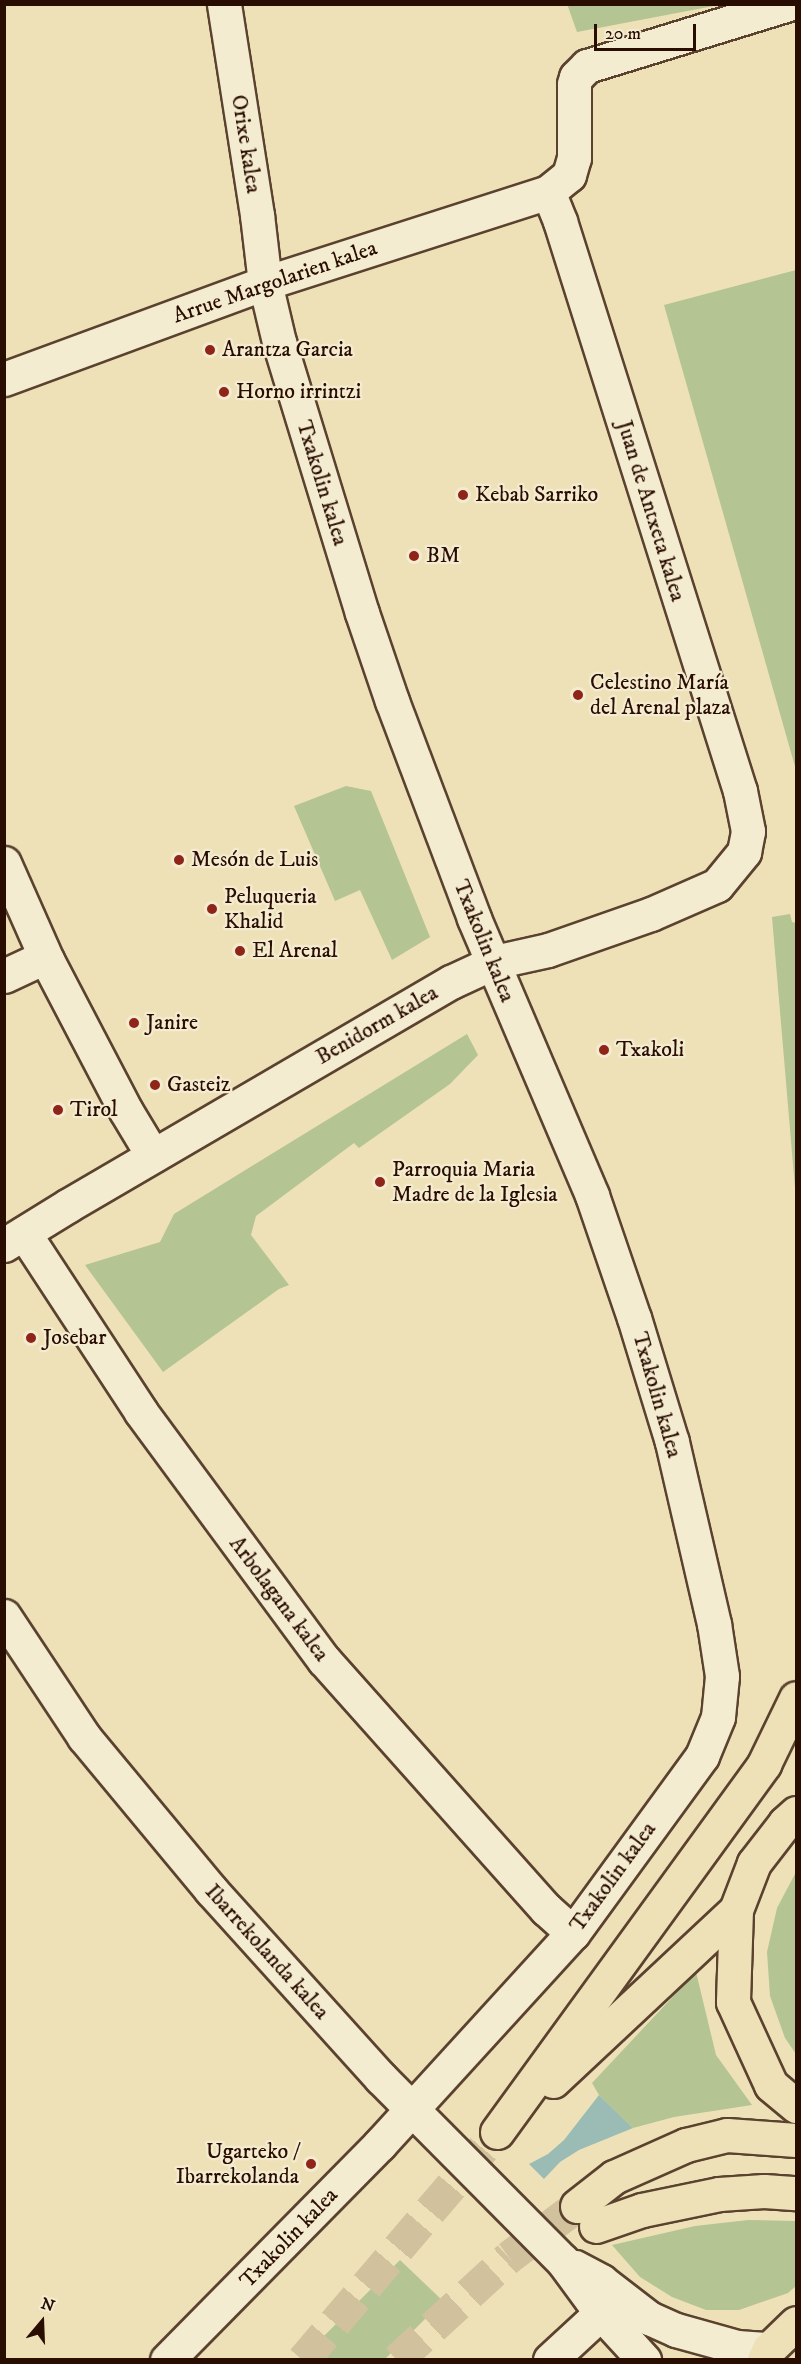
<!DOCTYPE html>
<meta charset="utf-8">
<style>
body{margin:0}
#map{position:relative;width:801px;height:2364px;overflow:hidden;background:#eee1b8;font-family:"IM FELL DW Pica",serif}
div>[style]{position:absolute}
.green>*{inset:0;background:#b4c493}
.water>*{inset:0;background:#9abcb4}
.major-tunnel>*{height:33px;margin-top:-16.5px;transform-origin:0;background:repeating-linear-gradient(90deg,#d1c19d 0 33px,transparent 0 49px)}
.roads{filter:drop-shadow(2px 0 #5b422f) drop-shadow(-2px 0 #5b422f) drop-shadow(0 2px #5b422f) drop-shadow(0 -2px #5b422f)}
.minor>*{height:33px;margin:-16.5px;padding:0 16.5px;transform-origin:16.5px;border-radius:16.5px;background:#f4ecd1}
.major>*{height:33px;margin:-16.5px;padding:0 16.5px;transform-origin:16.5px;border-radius:16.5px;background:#eee1b8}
.dots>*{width:16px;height:16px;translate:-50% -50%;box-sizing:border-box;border:3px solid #f4ecd1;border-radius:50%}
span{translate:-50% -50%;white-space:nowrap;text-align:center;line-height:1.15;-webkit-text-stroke:4.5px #f4ecd1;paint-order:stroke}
.street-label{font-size:22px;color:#2a0d01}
.poi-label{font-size:22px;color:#2a0d01}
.left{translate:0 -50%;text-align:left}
.right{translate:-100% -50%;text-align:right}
.frame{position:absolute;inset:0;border:6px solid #2a0d01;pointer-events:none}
.north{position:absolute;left:12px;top:2292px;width:60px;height:60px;-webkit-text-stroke:4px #f4ecd1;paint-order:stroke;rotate:19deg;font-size:16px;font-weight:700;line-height:24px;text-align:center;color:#2a0d01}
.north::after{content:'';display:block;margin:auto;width:21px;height:27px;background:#2a0d01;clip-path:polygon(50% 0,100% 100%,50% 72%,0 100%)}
.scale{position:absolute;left:594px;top:24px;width:102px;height:27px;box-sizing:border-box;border:3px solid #2a0d01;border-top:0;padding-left:8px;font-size:18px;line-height:21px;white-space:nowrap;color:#2a0d01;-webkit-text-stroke:4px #f4ecd1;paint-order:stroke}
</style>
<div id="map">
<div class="green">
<div style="clip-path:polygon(567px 4px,719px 4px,719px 5px,577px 32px)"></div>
<div style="clip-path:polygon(796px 270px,796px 770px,664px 305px)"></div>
<div style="clip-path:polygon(346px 786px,371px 791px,430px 937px,392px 960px,360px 890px,335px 901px,294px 806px)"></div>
<div style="clip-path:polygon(790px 914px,792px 922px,796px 923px,796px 1200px,772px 917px)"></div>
<div style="clip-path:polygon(467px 1034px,478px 1055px,450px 1084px,359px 1148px,354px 1143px,256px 1216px,251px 1235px,289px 1285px,279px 1289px,163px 1372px,85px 1265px,160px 1242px,174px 1214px)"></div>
<div style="clip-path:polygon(796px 1872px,796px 2054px,785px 2038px,770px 1996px,767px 1952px,777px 1908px)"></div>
<div style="clip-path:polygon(696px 1972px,716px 2055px,752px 2105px,674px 2117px,633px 2128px,599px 2095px,592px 2083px)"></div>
<div style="clip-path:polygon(748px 2220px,796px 2221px,796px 2286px,788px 2293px,739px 2310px,706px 2310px,672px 2297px,640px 2277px,612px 2245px,695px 2226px)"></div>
<div style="clip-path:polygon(400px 2260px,443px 2301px,385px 2359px,301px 2359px)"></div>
</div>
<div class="water">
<div style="clip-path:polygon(599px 2095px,633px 2128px,579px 2150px,560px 2162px,544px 2179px,529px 2164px,548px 2154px,564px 2140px)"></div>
</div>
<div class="major-tunnel">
<div style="left:303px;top:2360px;width:299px;rotate:-49.6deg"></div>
<div style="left:397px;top:2360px;width:152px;rotate:-42.6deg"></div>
<div style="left:509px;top:2257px;width:85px;rotate:-36.9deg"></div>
</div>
<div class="roads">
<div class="minor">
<div style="left:4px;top:379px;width:278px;rotate:-20.2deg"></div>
<div style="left:265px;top:283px;width:297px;rotate:-17.8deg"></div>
<div style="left:548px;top:192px;width:27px;rotate:-39deg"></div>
<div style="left:569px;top:175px;width:18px;rotate:-74deg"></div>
<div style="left:574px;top:158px;width:74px;rotate:-90deg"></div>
<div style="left:574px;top:84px;width:7px;rotate:-74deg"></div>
<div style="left:576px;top:77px;width:16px;rotate:-45deg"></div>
<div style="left:587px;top:66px;width:211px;rotate:-17.1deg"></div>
<div style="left:4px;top:863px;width:106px;rotate:66.1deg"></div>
<div style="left:47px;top:960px;width:170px;rotate:62.4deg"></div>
<div style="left:126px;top:1111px;width:52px;rotate:59deg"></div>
<div style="left:4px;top:976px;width:33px;rotate:-25deg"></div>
<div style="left:34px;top:962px;width:13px;rotate:-9deg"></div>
<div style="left:24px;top:1233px;width:214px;rotate:56.8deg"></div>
<div style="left:141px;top:1412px;width:308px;rotate:53.6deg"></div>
<div style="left:324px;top:1660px;width:334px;rotate:48.3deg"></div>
<div style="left:546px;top:1909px;width:36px;rotate:42deg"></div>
<div style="left:4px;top:1245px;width:76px;rotate:-31.6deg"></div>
<div style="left:69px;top:1205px;width:442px;rotate:-30.3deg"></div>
<div style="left:451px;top:982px;width:47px;rotate:-24.9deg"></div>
<div style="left:494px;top:962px;width:55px;rotate:-12.5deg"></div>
<div style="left:548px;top:950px;width:109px;rotate:-19.3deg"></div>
<div style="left:651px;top:914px;width:72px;rotate:-23.7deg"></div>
<div style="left:717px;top:885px;width:43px;rotate:-50.7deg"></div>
<div style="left:744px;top:852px;width:21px;rotate:-79deg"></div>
<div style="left:748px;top:831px;width:41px;rotate:-101.3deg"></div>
<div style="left:740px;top:791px;width:598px;rotate:-107.53deg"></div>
<div style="left:560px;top:221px;width:31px;rotate:-112deg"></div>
<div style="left:4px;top:1616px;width:145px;rotate:56.5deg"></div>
<div style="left:84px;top:1737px;width:199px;rotate:50.3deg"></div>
<div style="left:211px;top:1890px;width:253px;rotate:47.9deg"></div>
<div style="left:381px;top:2078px;width:257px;rotate:45.2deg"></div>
<div style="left:562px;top:2260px;width:66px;rotate:53.7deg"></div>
<div style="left:601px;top:2313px;width:64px;rotate:47.5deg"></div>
<div style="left:575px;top:2267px;width:30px;rotate:28deg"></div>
<div style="left:601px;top:2281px;width:61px;rotate:37.6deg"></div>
<div style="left:649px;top:2318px;width:30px;rotate:24deg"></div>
<div style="left:676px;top:2330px;width:63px;rotate:15.6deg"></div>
<div style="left:737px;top:2347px;width:32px;rotate:4deg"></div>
<div style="left:167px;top:2360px;width:303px;rotate:-45.4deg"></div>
<div style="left:380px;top:2144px;width:286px;rotate:-47.6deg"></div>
<div style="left:573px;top:1933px;width:219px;rotate:-53.9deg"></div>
<div style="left:702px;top:1756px;width:42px;rotate:-67.7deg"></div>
<div style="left:718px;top:1717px;width:41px;rotate:-84.4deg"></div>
<div style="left:722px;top:1676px;width:53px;rotate:-98.7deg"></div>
<div style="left:714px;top:1624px;width:187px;rotate:-103deg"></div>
<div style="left:672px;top:1442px;width:130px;rotate:-107deg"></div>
<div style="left:634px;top:1318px;width:130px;rotate:-108.9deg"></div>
<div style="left:592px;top:1195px;width:301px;rotate:-113.1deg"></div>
<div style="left:474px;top:918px;width:232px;rotate:-110.7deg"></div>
<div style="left:392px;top:701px;width:93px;rotate:-108.8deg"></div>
<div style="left:362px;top:613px;width:283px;rotate:-107deg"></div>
<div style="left:279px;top:342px;width:61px;rotate:-103.3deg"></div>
<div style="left:265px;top:283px;width:68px;rotate:-96.7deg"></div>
<div style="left:257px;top:215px;width:214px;rotate:-98.9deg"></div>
<div style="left:550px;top:2360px;width:69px;rotate:-42.7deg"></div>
</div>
<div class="major">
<div style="left:796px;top:1813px;width:15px;rotate:138deg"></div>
<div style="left:785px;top:1823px;width:51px;rotate:127.8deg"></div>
<div style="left:754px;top:1863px;width:50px;rotate:111deg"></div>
<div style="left:736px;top:1910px;width:92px;rotate:91.9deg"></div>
<div style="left:733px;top:2002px;width:91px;rotate:65.4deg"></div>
<div style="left:771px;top:2085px;width:33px;rotate:40deg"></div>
<div style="left:553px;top:2081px;width:250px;rotate:-43.1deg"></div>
<div style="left:497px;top:2132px;width:455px;rotate:-54deg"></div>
<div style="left:764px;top:1764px;width:73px;rotate:-64.1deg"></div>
<div style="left:577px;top:2206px;width:47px;rotate:-38.1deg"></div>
<div style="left:614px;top:2177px;width:79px;rotate:-24deg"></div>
<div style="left:686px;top:2145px;width:42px;rotate:-13.7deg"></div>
<div style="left:727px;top:2135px;width:69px;rotate:4.1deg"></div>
<div style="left:596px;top:2226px;width:49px;rotate:-19.2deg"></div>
<div style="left:642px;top:2210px;width:79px;rotate:-11.7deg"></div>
<div style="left:719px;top:2194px;width:45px;rotate:-3.8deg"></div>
<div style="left:764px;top:2191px;width:32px;rotate:4deg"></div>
<div style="left:764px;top:2360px;width:12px;rotate:-66deg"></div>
<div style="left:769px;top:2349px;width:37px;rotate:-44deg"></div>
</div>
</div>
<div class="dots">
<div style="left:210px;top:350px;background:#8f2418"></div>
<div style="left:224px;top:392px;background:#8f2418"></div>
<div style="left:463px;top:495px;background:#8f2418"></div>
<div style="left:414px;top:556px;background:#8f2418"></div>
<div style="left:578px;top:695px;background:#8f2418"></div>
<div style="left:179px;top:860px;background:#8f2418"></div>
<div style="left:212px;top:909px;background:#8f2418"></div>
<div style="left:240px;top:951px;background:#8f2418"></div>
<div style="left:134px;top:1023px;background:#8f2418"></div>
<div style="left:604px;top:1050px;background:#8f2418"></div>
<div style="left:155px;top:1085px;background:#8f2418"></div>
<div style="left:58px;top:1110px;background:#8f2418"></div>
<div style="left:380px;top:1182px;background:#8f2418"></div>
<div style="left:31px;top:1338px;background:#8f2418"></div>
<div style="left:311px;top:2164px;background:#8f2418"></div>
</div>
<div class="street-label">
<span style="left:246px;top:144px;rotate:81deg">Orixe kalea</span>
<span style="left:275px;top:282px;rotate:-19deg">Arrue Margolarien kalea</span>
<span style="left:322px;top:483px;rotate:73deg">Txakolin kalea</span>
<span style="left:651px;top:511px;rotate:73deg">Juan de Antxeta kalea</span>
<span style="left:484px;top:941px;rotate:68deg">Txakolin kalea</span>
<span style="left:377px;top:1025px;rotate:-30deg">Benidorm kalea</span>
<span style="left:657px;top:1395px;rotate:74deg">Txakolin kalea</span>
<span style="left:279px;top:1599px;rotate:53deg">Arbolagana kalea</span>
<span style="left:613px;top:1877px;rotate:-54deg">Txakolin kalea</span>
<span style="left:267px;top:1952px;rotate:48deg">Ibarrekolanda kalea</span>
<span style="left:289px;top:2238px;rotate:-46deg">Txakolin kalea</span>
</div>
<div class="poi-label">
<span class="left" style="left:222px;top:350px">Arantza Garcia</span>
<span class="left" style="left:236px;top:392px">Horno irrintzi</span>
<span class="left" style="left:475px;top:495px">Kebab Sarriko</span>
<span class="left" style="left:426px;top:556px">BM</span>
<span class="left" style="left:590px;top:695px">Celestino María<br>del Arenal plaza</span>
<span class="left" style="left:191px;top:860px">Mesón de Luis</span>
<span class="left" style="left:224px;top:909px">Peluqueria<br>Khalid</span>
<span class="left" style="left:252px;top:951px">El Arenal</span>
<span class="left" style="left:146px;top:1023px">Janire</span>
<span class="left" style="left:616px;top:1050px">Txakoli</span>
<span class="left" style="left:167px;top:1085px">Gasteiz</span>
<span class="left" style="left:70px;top:1110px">Tirol</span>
<span class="left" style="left:392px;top:1182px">Parroquia Maria<br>Madre de la Iglesia</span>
<span class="left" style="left:43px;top:1338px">Josebar</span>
<span class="right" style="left:299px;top:2164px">Ugarteko /<br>Ibarrekolanda</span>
</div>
<div class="frame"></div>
<div class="north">N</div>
<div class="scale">20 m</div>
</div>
